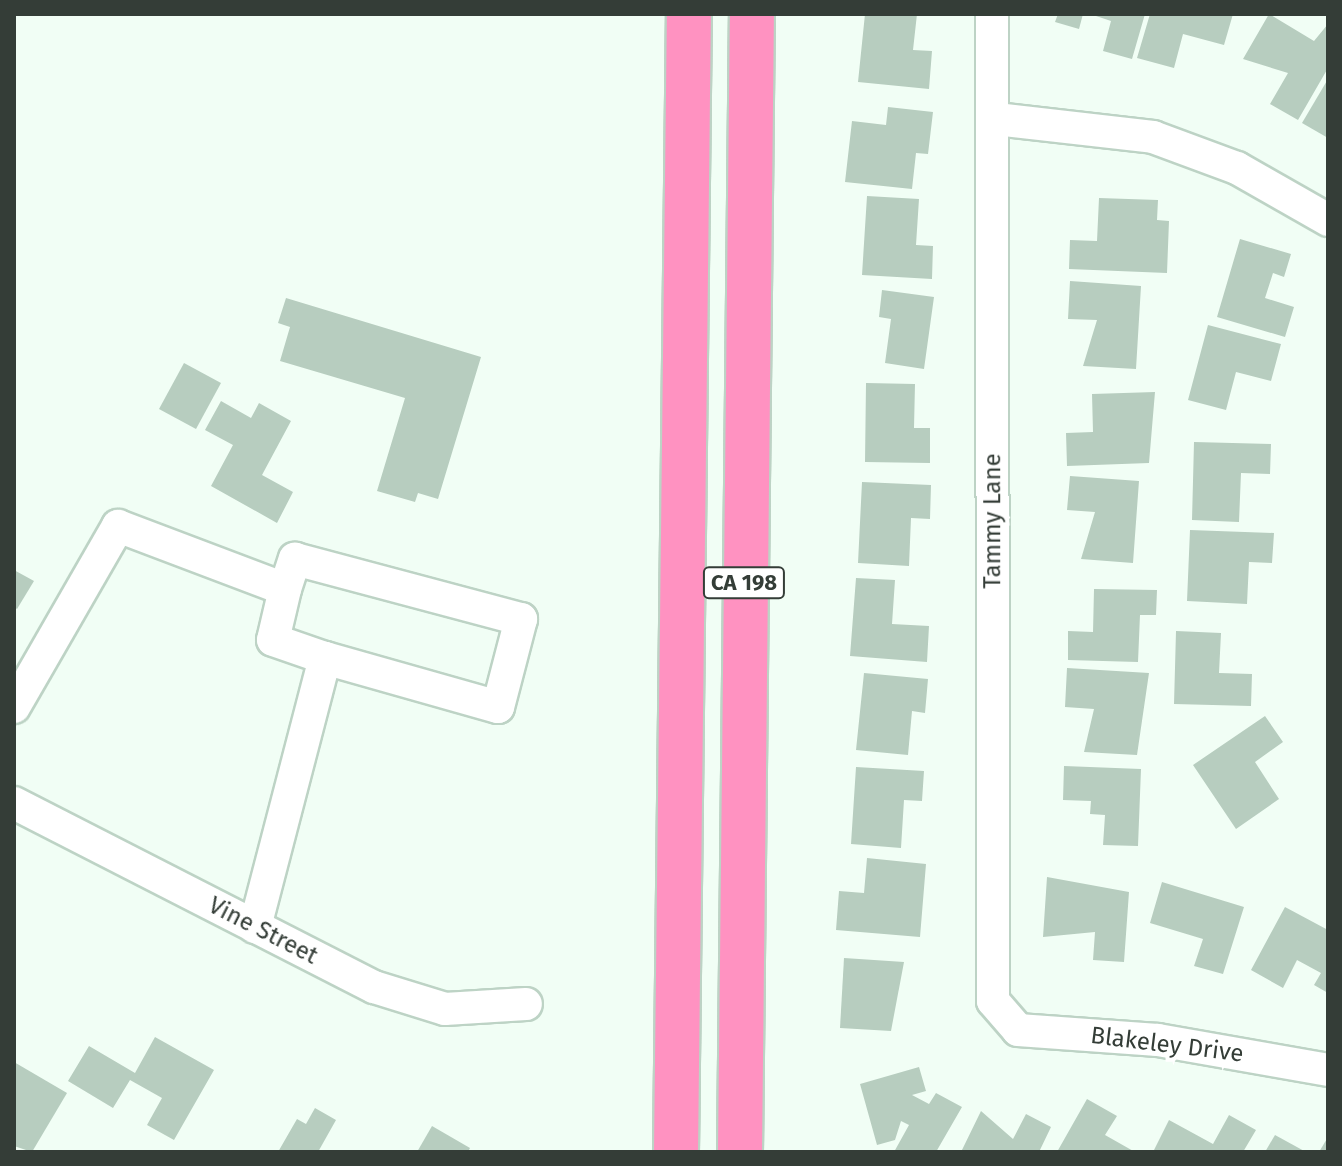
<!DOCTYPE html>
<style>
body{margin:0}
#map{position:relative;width:1342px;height:1166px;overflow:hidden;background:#f1fef5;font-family:"Fira Sans",sans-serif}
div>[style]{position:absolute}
.building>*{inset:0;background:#b7cdbf}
.roads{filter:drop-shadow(2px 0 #bdd3c5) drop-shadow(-2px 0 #bdd3c5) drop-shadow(0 2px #bdd3c5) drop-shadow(0 -2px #bdd3c5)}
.minor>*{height:32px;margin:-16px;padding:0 16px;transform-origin:16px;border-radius:16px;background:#fff}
.highway>*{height:44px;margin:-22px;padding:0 22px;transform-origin:22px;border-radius:22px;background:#ff92c1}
span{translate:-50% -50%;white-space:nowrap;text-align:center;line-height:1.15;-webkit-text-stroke:8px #fff;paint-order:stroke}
.shield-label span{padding:2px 6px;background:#fff;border:2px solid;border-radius:6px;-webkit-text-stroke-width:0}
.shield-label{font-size:22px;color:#343d37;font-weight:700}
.street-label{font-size:24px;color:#343d37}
.frame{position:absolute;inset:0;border:16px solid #343d37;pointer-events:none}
</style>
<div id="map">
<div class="building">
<div style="clip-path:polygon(865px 14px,917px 14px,913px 50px,932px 51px,929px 89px,858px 82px)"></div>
<div style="clip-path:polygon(1058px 14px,1083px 14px,1079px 29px,1055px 22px)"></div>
<div style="clip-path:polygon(1090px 14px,1145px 14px,1132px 59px,1103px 51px,1111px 21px)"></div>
<div style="clip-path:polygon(1150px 14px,1233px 14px,1224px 45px,1183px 34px,1174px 68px,1137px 58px)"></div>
<div style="clip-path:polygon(1269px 14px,1314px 41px,1328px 24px,1328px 68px,1298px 120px,1270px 104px,1288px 73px,1243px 59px)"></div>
<div style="clip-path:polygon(1328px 79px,1328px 138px,1302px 123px)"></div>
<div style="clip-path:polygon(888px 107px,933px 112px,928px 154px,916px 153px,912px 189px,845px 182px,852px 121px,886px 125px)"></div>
<div style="clip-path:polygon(867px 196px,919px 199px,916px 245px,933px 246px,932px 279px,862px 275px)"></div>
<div style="clip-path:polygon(1099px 198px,1158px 200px,1157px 220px,1169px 221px,1167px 273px,1069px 269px,1070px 240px,1097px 241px)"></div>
<div style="clip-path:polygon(1240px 239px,1291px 254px,1284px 277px,1273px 273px,1265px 298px,1294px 307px,1285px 337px,1217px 317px)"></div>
<div style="clip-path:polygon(1070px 281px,1141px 286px,1136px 369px,1083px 366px,1097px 320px,1068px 319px)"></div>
<div style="clip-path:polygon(882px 290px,934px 297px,924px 369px,885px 363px,891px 319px,879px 317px)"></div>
<div style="clip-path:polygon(286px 298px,481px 357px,438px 499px,418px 493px,415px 502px,377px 491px,405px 398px,280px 361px,290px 327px,278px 323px)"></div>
<div style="clip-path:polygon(1208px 325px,1281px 344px,1271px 381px,1236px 372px,1226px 410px,1188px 400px)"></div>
<div style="clip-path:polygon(184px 363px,221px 383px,196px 429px,159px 409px)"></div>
<div style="clip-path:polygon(866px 383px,915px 384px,914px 428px,930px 428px,930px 463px,865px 462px)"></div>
<div style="clip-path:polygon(1155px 392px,1149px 463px,1067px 466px,1066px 433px,1093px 432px,1092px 394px)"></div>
<div style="clip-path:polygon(221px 401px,251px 418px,259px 403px,291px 421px,262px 475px,293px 492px,277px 523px,211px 486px,233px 445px,205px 430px)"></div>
<div style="clip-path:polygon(1194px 442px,1271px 444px,1270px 474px,1241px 473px,1239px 522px,1192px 520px)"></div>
<div style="clip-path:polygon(1070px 476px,1139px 481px,1133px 563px,1081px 559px,1095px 512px,1067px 510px)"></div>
<div style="clip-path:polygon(862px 482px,931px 485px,930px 519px,911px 518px,909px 566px,858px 563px)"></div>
<div style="clip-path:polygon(1190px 530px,1274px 533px,1272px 563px,1249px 562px,1247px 604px,1187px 601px)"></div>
<div style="clip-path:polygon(14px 570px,34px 581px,17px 609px,14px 607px)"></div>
<div style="clip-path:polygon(856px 578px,895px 580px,892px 624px,929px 626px,927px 662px,850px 656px)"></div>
<div style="clip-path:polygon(1094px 589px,1157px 590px,1156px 615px,1140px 615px,1138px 662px,1068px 660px,1068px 631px,1093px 632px)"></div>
<div style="clip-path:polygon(1176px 631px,1221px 633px,1219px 673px,1252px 674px,1251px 706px,1174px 704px)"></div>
<div style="clip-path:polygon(1067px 668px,1149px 673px,1137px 755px,1084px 752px,1094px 709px,1065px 707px)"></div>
<div style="clip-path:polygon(864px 673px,928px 679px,925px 713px,912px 711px,908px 755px,856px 750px)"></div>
<div style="clip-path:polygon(1265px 716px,1283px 742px,1255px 762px,1279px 799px,1236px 829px,1193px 765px)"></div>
<div style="clip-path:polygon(1064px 766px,1141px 769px,1138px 846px,1103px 845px,1105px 815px,1090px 814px,1091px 801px,1063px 800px)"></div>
<div style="clip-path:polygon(856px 767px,924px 771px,922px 801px,904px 800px,901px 848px,851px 844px)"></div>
<div style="clip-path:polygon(867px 858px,926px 864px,920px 937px,836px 930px,839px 891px,864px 893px)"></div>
<div style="clip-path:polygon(1047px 877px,1129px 892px,1124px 962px,1093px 960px,1095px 932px,1043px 937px)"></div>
<div style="clip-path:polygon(1162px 882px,1244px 907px,1223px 974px,1194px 966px,1203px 939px,1150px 923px)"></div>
<div style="clip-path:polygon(1285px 907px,1328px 930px,1328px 993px,1314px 985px,1321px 973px,1297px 960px,1283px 988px,1251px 970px)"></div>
<div style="clip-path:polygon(844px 958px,904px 962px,891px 1031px,840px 1028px)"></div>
<div style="clip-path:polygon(155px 1037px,214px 1070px,174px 1140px,147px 1125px,162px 1098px,130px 1080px,113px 1108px,68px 1081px,89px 1046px,135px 1073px)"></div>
<div style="clip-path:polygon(14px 1062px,67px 1093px,32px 1152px,14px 1146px)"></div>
<div style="clip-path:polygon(919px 1067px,926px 1091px,912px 1095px,929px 1104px,936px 1093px,962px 1107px,936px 1152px,894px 1152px,909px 1125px,901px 1121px,895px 1140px,877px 1145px,860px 1084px)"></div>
<div style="clip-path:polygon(1087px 1099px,1117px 1116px,1105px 1135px,1135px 1152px,1057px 1152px)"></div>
<div style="clip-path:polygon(315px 1108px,336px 1120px,318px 1152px,278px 1152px,297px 1119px,306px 1124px)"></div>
<div style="clip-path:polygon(981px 1111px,1013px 1139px,1026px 1114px,1051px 1127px,1039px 1152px,961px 1152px)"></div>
<div style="clip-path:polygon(1229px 1115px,1256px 1130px,1243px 1152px,1153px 1152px,1169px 1120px,1213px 1144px)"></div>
<div style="clip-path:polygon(432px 1126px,470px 1148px,468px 1152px,417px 1152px)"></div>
<div style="clip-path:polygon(1275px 1135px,1306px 1152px,1265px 1152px)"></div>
<div style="clip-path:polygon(1328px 1137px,1328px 1152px,1319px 1152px)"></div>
</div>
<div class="roads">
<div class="minor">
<div style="left:992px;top:14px;width:987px;rotate:89.94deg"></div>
<div style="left:993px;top:1001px;width:38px;rotate:49deg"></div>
<div style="left:1018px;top:1030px;width:140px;rotate:4.1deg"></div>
<div style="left:1158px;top:1040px;width:173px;rotate:10deg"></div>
<div style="left:996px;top:119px;width:158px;rotate:6.5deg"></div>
<div style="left:1153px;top:137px;width:90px;rotate:20.3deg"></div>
<div style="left:1237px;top:168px;width:105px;rotate:29.7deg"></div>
<div style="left:285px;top:589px;width:32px;rotate:-72deg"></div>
<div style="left:295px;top:559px;width:234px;rotate:14.9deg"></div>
<div style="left:521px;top:619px;width:91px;rotate:104.6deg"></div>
<div style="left:498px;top:707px;width:180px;rotate:-164.2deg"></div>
<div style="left:14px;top:707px;width:209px;rotate:-60.1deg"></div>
<div style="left:118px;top:526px;width:178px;rotate:20.7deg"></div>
<div style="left:285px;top:589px;width:52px;rotate:103.2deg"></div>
<div style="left:273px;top:640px;width:55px;rotate:19.1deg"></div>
<div style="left:325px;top:658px;width:278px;rotate:104.6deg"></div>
<div style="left:14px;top:803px;width:404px;rotate:27.1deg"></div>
<div style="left:374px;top:987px;width:74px;rotate:17.2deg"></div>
<div style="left:445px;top:1009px;width:81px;rotate:-3.5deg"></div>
</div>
<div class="highway">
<div style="left:676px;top:1152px;width:1138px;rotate:-89.35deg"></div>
<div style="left:740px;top:1152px;width:1138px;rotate:-89.4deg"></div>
</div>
</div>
<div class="shield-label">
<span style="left:744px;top:583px">CA 198</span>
</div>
<div class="street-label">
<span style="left:993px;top:521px;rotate:-90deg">Tammy Lane</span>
<span style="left:263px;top:931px;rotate:27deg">Vine Street</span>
<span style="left:1167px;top:1045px;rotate:7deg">Blakeley Drive</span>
</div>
<div class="frame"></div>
</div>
